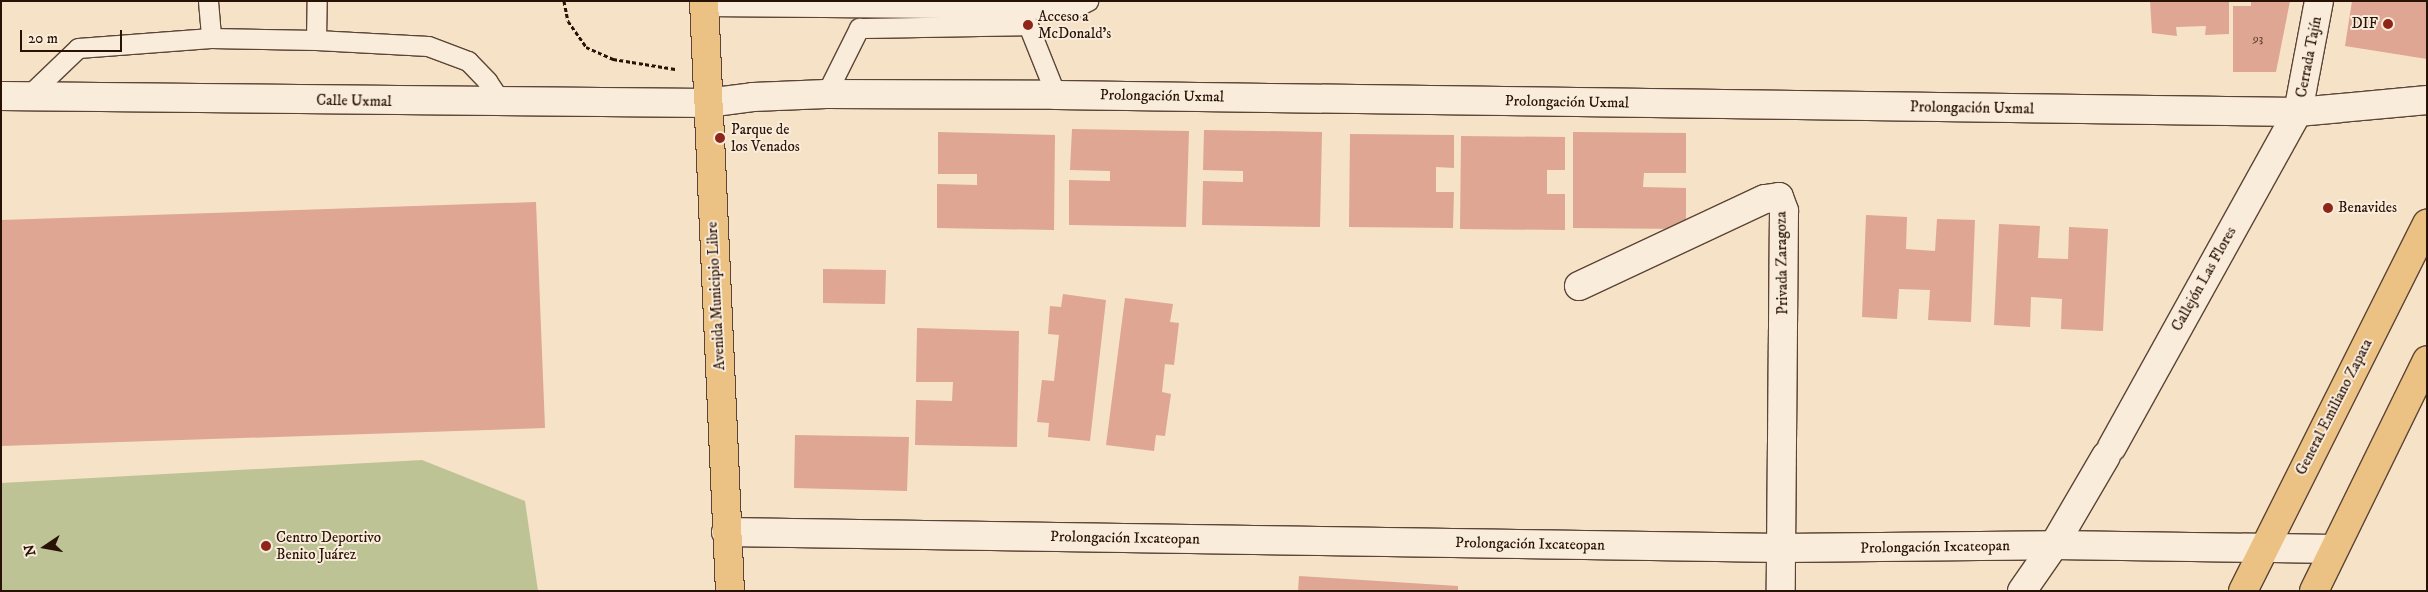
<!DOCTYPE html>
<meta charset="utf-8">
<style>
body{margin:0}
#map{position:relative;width:2428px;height:592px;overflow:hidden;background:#f6e2c7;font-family:"IM FELL DW Pica",serif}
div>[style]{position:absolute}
.green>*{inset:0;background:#bdc395}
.building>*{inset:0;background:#dea693}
.path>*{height:3px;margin-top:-1.5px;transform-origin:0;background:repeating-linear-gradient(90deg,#281105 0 4px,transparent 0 6.5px)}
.roads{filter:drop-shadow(1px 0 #5c4536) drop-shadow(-1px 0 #5c4536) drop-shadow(0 1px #5c4536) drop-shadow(0 -1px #5c4536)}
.service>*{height:19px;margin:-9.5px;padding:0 9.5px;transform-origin:9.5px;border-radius:9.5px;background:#f9ecdb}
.minor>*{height:28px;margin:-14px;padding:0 14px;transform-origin:14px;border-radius:14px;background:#f9ecdb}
.primary>*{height:28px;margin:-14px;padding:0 14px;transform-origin:14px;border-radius:14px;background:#ebc184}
.dots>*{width:14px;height:14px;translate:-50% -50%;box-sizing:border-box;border:2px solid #f9ecdb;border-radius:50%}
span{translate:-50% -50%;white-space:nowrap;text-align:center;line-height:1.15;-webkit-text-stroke:4px #f9ecdb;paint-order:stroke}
.number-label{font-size:12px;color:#563628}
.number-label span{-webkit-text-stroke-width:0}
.poi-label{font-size:15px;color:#281105}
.left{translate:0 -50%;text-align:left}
.right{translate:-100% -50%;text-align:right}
.street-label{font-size:15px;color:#281105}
.frame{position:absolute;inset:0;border:2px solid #281105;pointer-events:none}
.north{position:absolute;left:20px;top:522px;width:50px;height:50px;-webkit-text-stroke:4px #f9ecdb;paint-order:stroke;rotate:258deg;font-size:14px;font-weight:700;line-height:20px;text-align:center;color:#281105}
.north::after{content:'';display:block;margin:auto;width:18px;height:22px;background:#281105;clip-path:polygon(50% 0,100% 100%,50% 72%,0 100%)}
.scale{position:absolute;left:20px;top:30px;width:102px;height:22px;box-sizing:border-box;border:2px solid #281105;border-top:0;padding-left:6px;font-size:15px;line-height:18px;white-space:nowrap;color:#281105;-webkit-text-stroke:4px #f9ecdb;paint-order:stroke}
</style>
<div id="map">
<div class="green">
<div style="clip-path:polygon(422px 460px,525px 501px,538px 591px,1px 591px,1px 483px)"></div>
</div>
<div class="building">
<div style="clip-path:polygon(2150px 1px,2229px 1px,2229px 34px,2205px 35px,2206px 26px,2176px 27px,2177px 36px,2152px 33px)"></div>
<div style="clip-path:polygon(2251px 1px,2290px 1px,2276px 72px,2233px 72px,2233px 6px,2251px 6px)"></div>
<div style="clip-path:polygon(2352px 1px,2427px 1px,2427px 59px,2345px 46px)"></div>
<div style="clip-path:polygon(1072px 129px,1189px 131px,1186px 227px,1069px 225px,1069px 180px,1110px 181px,1110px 171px,1070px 170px)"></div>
<div style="clip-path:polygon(1204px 130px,1322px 132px,1320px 227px,1202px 225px,1203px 181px,1243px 182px,1243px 171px,1203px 170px)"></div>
<div style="clip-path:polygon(938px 132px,1055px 135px,1054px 230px,937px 228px,937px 184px,977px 185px,977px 174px,938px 174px)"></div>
<div style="clip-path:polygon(1573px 132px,1686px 133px,1686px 173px,1644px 173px,1643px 187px,1686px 188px,1686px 229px,1573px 228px)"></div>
<div style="clip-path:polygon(1350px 134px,1454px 135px,1454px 168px,1436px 167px,1436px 192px,1454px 192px,1453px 228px,1349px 227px)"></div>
<div style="clip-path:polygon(1461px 136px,1565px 137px,1565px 170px,1547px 170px,1547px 194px,1565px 194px,1565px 230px,1460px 229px)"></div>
<div style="clip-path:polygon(536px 202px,545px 428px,1px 446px,1px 220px)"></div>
<div style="clip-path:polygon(1866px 215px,1907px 217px,1906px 249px,1935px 251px,1937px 219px,1975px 220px,1971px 322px,1928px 320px,1930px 290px,1899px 289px,1897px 319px,1862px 317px)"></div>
<div style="clip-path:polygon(1999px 224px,2040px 226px,2038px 258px,2068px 259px,2069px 227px,2108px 229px,2103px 331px,2061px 329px,2062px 299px,2031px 297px,2030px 327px,1994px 325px)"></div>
<div style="clip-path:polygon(823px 269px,886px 270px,885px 304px,823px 303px)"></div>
<div style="clip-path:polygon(1063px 294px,1106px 300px,1090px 441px,1048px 437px,1049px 423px,1037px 422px,1042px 380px,1054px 381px,1059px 335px,1048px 334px,1050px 306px,1061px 307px)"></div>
<div style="clip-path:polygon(1125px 298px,1173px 304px,1170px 322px,1179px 323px,1174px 365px,1165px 364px,1162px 392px,1171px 394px,1165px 436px,1156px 435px,1154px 451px,1106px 445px)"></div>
<div style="clip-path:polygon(917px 328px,1019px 331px,1017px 447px,915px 445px,916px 400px,952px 401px,953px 382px,916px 382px)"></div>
<div style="clip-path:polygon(795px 435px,909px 437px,907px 491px,794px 488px)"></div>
<div style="clip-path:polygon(1299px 576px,1458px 586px,1458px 591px,1298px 591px)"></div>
</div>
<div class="path">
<div style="left:564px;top:1px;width:20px;rotate:79deg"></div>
<div style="left:568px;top:21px;width:32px;rotate:55deg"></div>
<div style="left:586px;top:47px;width:30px;rotate:24deg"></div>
<div style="left:613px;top:59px;width:63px;rotate:9.2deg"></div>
</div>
<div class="roads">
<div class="service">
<div style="left:208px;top:1px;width:37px;rotate:85deg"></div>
<div style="left:704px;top:6px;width:327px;rotate:0.5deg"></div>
<div style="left:1031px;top:9px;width:43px;rotate:-1.3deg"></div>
<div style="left:1074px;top:8px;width:16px;rotate:-27deg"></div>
<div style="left:316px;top:40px;width:39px;rotate:-89deg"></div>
<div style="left:826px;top:94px;width:74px;rotate:-63.4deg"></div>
<div style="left:859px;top:28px;width:169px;rotate:-1deg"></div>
<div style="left:1028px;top:25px;width:75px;rotate:68.2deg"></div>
<div style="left:28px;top:96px;width:69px;rotate:-43.8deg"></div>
<div style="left:78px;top:48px;width:133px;rotate:-4.3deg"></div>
<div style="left:211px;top:38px;width:105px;rotate:1.1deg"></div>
<div style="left:316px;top:40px;width:112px;rotate:3.1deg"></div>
<div style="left:428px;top:46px;width:43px;rotate:20.6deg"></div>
<div style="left:468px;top:61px;width:28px;rotate:46deg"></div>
<div style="left:487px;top:81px;width:27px;rotate:56deg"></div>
</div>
<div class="minor">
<div style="left:1px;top:96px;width:706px;rotate:0.57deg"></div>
<div style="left:707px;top:103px;width:46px;rotate:-7.4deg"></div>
<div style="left:753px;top:97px;width:73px;rotate:-2.4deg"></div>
<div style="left:826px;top:94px;width:230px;rotate:0.2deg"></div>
<div style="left:1056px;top:95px;width:1242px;rotate:0.78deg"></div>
<div style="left:2298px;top:112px;width:130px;rotate:-5.3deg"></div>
<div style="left:1579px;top:286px;width:205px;rotate:-25.1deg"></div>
<div style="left:1765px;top:199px;width:14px;rotate:-8deg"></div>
<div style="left:1779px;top:197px;width:15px;rotate:70deg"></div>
<div style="left:1784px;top:211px;width:380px;rotate:90.5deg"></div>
<div style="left:2112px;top:447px;width:383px;rotate:-61deg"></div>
<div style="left:2298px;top:112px;width:113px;rotate:-79.3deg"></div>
<div style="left:726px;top:532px;width:1055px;rotate:0.87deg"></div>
<div style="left:1781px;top:548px;width:273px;rotate:-0.6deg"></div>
<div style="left:2054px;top:545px;width:280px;rotate:0.8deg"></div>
<div style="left:2022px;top:591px;width:56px;rotate:-55.2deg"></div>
<div style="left:2054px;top:545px;width:103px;rotate:-59.7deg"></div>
</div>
<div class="primary">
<div style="left:704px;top:1px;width:591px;rotate:87.48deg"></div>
<div style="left:2243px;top:591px;width:411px;rotate:-63.4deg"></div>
<div style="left:2314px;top:591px;width:257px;rotate:-63.9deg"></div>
</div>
</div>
<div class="dots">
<div style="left:2388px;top:24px;background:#8f2418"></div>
<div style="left:1028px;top:25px;background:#8f2418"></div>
<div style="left:720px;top:138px;background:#8f2418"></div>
<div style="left:2328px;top:208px;background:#8f2418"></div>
<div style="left:266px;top:546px;background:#8f2418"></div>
</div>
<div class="number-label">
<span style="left:2258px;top:39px">93</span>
</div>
<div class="poi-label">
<span class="left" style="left:1038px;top:25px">Acceso a<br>McDonald's</span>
<span class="right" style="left:2378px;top:24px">DIF</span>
<span class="left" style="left:731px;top:138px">Parque de<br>los Venados</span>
<span class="left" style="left:2338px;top:208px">Benavides</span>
<span class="left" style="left:276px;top:546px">Centro Deportivo<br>Benito Juárez</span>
</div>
<div class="street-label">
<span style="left:2309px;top:57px;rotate:-79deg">Cerrada Tajín</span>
<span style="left:1162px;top:96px;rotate:1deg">Prolongación Uxmal</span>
<span style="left:354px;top:101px;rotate:1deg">Calle Uxmal</span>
<span style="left:1567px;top:102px;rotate:1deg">Prolongación Uxmal</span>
<span style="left:1972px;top:108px;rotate:1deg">Prolongación Uxmal</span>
<span style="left:1782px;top:263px;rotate:-91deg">Privada Zaragoza</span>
<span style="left:2204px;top:279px;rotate:-61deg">Callejón Las Flores</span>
<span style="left:716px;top:296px;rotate:-93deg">Avenida Municipio Libre</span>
<span style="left:2334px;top:407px;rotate:-63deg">General Emiliano Zapata</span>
<span style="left:1125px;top:538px;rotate:1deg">Prolongación Ixcateopan</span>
<span style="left:1530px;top:544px;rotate:1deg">Prolongación Ixcateopan</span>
<span style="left:1935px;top:547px;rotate:-1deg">Prolongación Ixcateopan</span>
</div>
<div class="frame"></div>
<div class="north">N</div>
<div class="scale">20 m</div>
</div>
